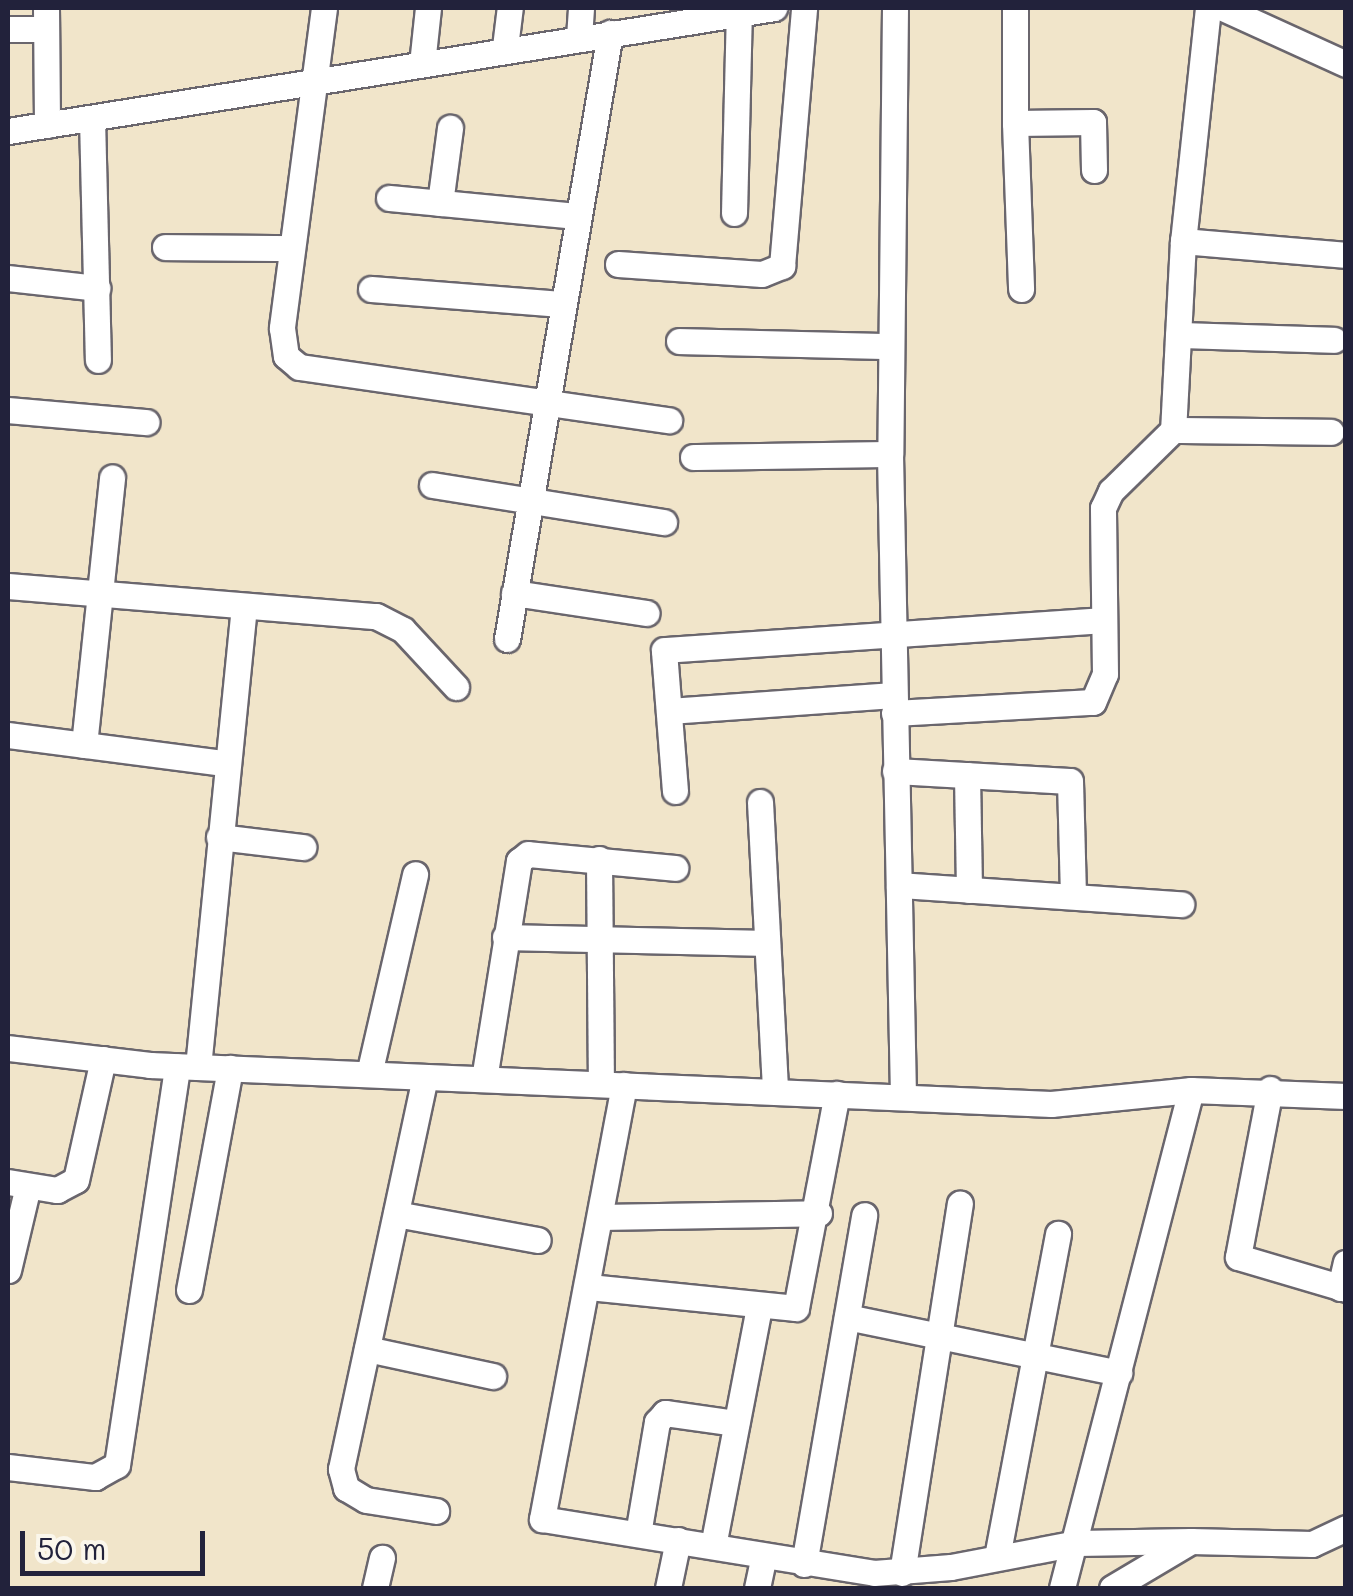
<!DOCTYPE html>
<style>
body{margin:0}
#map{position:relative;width:1353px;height:1596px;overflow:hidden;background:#f1e5ca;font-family:Mali,sans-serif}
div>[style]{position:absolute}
.roads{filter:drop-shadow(2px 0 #6a666d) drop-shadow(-2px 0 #6a666d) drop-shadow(0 2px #6a666d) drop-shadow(0 -2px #6a666d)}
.street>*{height:25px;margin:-12.5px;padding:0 12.5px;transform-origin:12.5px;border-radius:12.5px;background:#fff}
span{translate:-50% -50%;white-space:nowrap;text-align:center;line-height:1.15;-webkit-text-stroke:9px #fbf7ec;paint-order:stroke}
.frame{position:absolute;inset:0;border:10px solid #22223b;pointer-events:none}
.scale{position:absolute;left:20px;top:1531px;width:185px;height:45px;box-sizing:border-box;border:5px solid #22223b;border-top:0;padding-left:12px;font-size:30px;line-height:35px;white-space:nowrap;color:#22223b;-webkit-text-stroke:8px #fbf7ec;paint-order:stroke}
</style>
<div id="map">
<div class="roads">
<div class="street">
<div style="left:46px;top:8px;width:117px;rotate:89.5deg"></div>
<div style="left:324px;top:8px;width:323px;rotate:97.5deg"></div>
<div style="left:282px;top:328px;width:28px;rotate:82deg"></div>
<div style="left:286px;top:356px;width:17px;rotate:40deg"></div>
<div style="left:299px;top:367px;width:374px;rotate:8.2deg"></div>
<div style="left:895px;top:8px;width:446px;rotate:90.6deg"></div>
<div style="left:890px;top:454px;width:643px;rotate:88.84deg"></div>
<div style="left:1015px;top:8px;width:115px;rotate:90deg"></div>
<div style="left:1015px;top:123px;width:78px;rotate:-0.7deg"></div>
<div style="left:1093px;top:122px;width:48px;rotate:88.8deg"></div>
<div style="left:1208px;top:8px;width:234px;rotate:96.1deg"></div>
<div style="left:1183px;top:241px;width:164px;rotate:4.9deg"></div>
<div style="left:1223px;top:8px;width:135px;rotate:24.5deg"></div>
<div style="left:8px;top:29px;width:37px"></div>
<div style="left:579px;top:37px;width:29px;rotate:-86deg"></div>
<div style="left:505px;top:47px;width:39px;rotate:-83deg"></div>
<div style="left:422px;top:64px;width:56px;rotate:-83.9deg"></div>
<div style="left:92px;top:118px;width:242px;rotate:88.6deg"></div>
<div style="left:1015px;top:123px;width:166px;rotate:87.9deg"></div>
<div style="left:8px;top:131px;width:776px;rotate:-9.12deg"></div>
<div style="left:389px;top:198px;width:189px;rotate:5.5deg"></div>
<div style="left:440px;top:203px;width:76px;rotate:-82.4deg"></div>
<div style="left:734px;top:213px;width:200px;rotate:-88.6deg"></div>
<div style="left:1183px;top:241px;width:189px;rotate:93deg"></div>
<div style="left:1173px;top:430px;width:158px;rotate:0.7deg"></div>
<div style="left:165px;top:247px;width:127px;rotate:0.5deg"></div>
<div style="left:618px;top:264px;width:144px;rotate:4deg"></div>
<div style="left:762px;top:274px;width:22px;rotate:-22deg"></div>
<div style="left:782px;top:266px;width:259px;rotate:-85.1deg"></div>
<div style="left:8px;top:278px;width:90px;rotate:6.4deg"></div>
<div style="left:371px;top:289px;width:191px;rotate:4.5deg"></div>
<div style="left:1178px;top:335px;width:156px;rotate:1.8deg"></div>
<div style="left:679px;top:341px;width:212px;rotate:1.4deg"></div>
<div style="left:8px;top:410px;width:139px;rotate:5deg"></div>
<div style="left:693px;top:457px;width:197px;rotate:-0.9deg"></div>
<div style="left:432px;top:485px;width:235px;rotate:9.1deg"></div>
<div style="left:8px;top:586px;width:369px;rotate:4.7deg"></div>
<div style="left:376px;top:616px;width:30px;rotate:27deg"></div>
<div style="left:403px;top:630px;width:78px;rotate:47.1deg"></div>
<div style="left:514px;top:593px;width:134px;rotate:8.6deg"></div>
<div style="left:507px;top:639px;width:615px;rotate:-80.35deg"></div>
<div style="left:669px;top:711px;width:225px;rotate:-4.1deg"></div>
<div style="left:894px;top:713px;width:199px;rotate:-3.2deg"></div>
<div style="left:1093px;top:702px;width:30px;rotate:-67deg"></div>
<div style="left:1105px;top:674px;width:166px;rotate:-90.7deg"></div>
<div style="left:1103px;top:508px;width:19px;rotate:-65deg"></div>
<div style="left:1111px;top:491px;width:87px;rotate:-44.5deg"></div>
<div style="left:8px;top:735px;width:219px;rotate:7.4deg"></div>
<div style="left:84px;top:745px;width:269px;rotate:-84deg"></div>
<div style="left:895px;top:771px;width:175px;rotate:3.3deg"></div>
<div style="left:1070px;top:781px;width:115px;rotate:88.5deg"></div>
<div style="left:967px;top:775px;width:115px;rotate:89deg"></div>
<div style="left:675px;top:791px;width:141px;rotate:-94.5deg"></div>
<div style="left:664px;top:650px;width:440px;rotate:-3.9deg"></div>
<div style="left:760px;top:802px;width:289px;rotate:87deg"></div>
<div style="left:219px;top:837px;width:85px;rotate:6.8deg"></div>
<div style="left:599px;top:859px;width:225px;rotate:89.5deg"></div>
<div style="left:899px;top:885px;width:283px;rotate:3.9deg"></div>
<div style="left:505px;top:937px;width:262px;rotate:1.3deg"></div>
<div style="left:8px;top:1048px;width:143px;rotate:6.8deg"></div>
<div style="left:150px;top:1065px;width:902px;rotate:2.48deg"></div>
<div style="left:1051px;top:1104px;width:141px;rotate:-5.7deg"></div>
<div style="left:1191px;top:1090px;width:155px;rotate:2.2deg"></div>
<div style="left:198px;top:1067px;width:461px;rotate:-84.3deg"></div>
<div style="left:369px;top:1074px;width:205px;rotate:-77deg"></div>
<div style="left:425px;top:1077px;width:401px;rotate:102.1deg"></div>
<div style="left:341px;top:1469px;width:20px;rotate:75deg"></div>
<div style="left:346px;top:1488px;width:23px;rotate:31deg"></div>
<div style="left:366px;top:1500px;width:71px;rotate:8.9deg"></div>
<div style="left:484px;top:1079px;width:221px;rotate:-80.9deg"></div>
<div style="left:519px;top:861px;width:11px;rotate:-38deg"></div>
<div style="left:528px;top:854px;width:148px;rotate:5.4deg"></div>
<div style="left:624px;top:1085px;width:442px;rotate:100.7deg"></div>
<div style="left:542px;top:1519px;width:336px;rotate:9.2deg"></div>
<div style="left:874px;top:1573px;width:77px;rotate:-4.5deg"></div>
<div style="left:951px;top:1567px;width:128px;rotate:-10.8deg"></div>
<div style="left:1077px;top:1543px;width:114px;rotate:-1deg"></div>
<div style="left:1270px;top:1089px;width:171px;rotate:100.8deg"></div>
<div style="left:1238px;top:1257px;width:113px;rotate:16.5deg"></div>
<div style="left:8px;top:1182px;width:50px;rotate:9.3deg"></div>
<div style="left:57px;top:1190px;width:21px;rotate:-28deg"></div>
<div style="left:76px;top:1180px;width:124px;rotate:-77.4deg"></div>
<div style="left:396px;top:1214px;width:144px;rotate:10.4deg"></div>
<div style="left:600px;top:1217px;width:219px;rotate:-1deg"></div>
<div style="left:8px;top:1270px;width:86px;rotate:-76.6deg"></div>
<div style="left:589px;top:1287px;width:208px;rotate:5.8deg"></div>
<div style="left:796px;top:1308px;width:218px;rotate:-79.2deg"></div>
<div style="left:1340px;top:1288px;width:26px;rotate:-77deg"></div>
<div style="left:189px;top:1290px;width:226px;rotate:-79.5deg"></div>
<div style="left:847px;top:1317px;width:278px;rotate:11.6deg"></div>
<div style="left:367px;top:1349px;width:129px;rotate:12.1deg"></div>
<div style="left:8px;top:1467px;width:88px;rotate:6.6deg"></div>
<div style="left:95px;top:1477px;width:25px;rotate:-29deg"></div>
<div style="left:117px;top:1465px;width:403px;rotate:-81.4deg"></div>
<div style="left:638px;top:1534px;width:114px;rotate:-80.4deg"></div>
<div style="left:657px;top:1422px;width:12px;rotate:-48deg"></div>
<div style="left:665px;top:1413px;width:72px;rotate:8deg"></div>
<div style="left:713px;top:1546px;width:242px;rotate:-79.1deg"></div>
<div style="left:997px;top:1557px;width:329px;rotate:-79.3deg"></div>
<div style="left:804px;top:1564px;width:354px;rotate:-80.2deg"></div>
<div style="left:902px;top:1573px;width:374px;rotate:-81.1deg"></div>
<div style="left:375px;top:1588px;width:31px;rotate:-77deg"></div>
<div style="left:668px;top:1588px;width:49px;rotate:-78.2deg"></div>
<div style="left:757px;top:1588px;width:33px;rotate:-78deg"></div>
<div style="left:1062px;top:1588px;width:514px;rotate:-75.48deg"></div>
<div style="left:1112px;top:1588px;width:92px;rotate:-30.7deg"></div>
<div style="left:1191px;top:1541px;width:121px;rotate:1.4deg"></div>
<div style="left:1312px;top:1544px;width:38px;rotate:-25deg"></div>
</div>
</div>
<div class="frame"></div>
<div class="scale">50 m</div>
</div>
